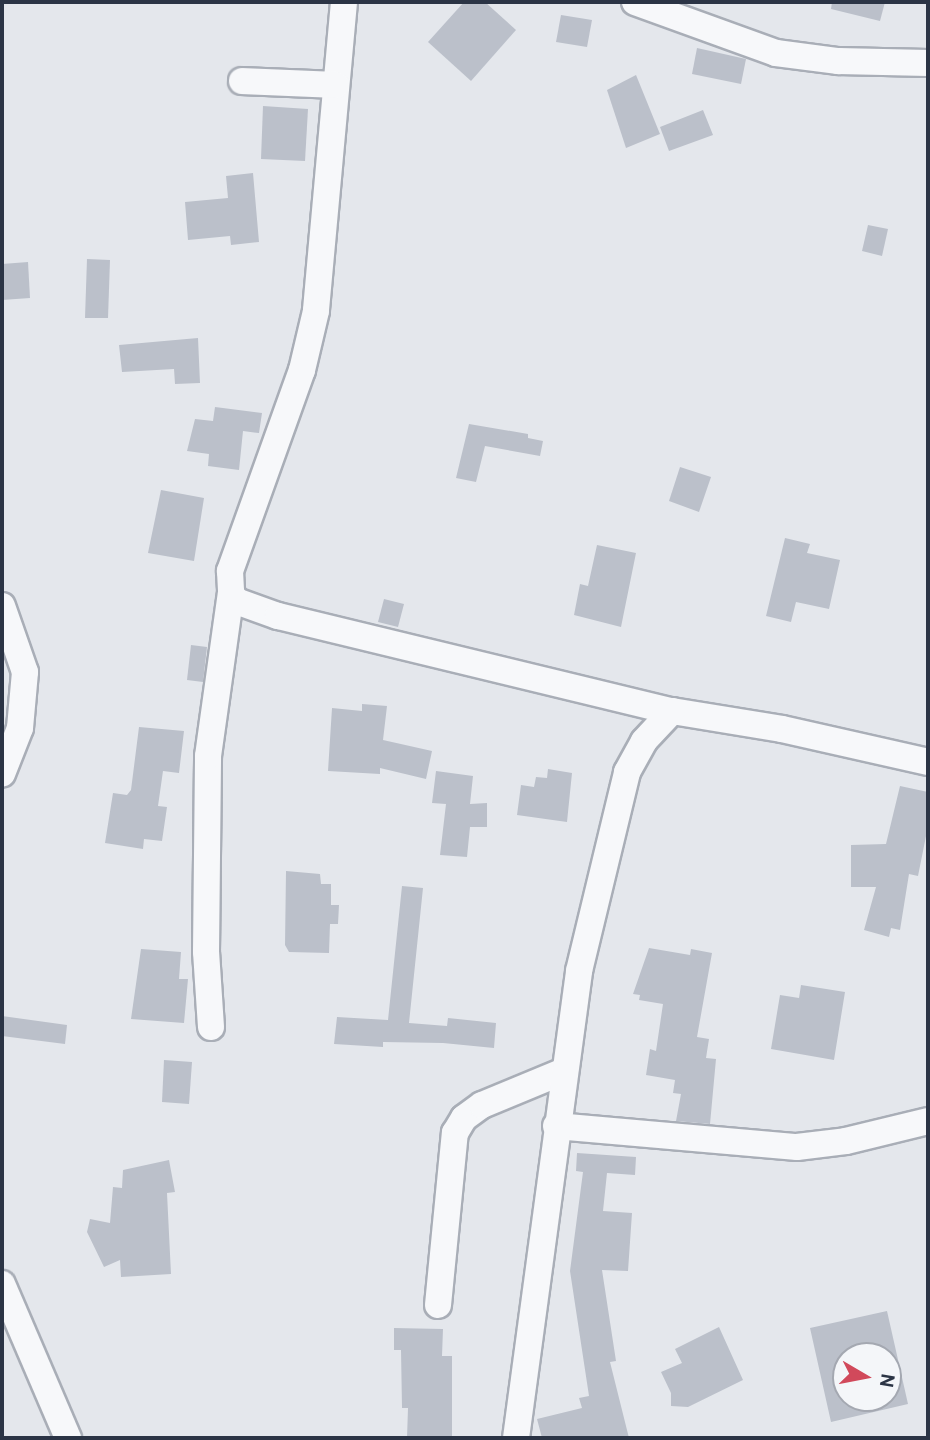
<!DOCTYPE html>
<style>
body{margin:0}
#map{position:relative;width:930px;height:1440px;overflow:hidden;background:#e4e7ec;font-family:Overpass,sans-serif}
div>[style]{position:absolute}
.building>*{inset:0;background:#bbc0ca}
.roads{filter:drop-shadow(2px 0 #a9aeb7) drop-shadow(-2px 0 #a9aeb7) drop-shadow(0 2px #a9aeb7) drop-shadow(0 -2px #a9aeb7)}
.street>*{height:26px;margin:-13px;padding:0 13px;transform-origin:13px;border-radius:13px;background:#f7f8fa}
span{translate:-50% -50%;white-space:nowrap;text-align:center;line-height:1.15;-webkit-text-stroke:5px #f4f6f9;paint-order:stroke}
.frame{position:absolute;inset:0;border:4px solid #2b3445;pointer-events:none}
.north{position:absolute;left:832px;top:1342px;width:70px;height:70px;box-sizing:border-box;background:#f4f6f9;border:2px solid #a4a8b1;border-radius:50%;rotate:100deg;font-size:19px;font-weight:700;line-height:28px;text-align:center;color:#2b3445}
.north::after{content:'';display:block;margin:auto;width:24px;height:32px;background:#d1495b;clip-path:polygon(50% 0,100% 100%,50% 72%,0 100%)}
</style>
<div id="map">
<div class="building">
<div style="clip-path:polygon(464px 2px,485px 2px,516px 30px,471px 81px,428px 42px)"></div>
<div style="clip-path:polygon(832px 2px,885px 2px,880px 21px,831px 9px)"></div>
<div style="clip-path:polygon(561px 15px,592px 20px,587px 47px,556px 42px)"></div>
<div style="clip-path:polygon(697px 48px,746px 59px,741px 84px,692px 74px)"></div>
<div style="clip-path:polygon(636px 75px,660px 134px,626px 148px,607px 90px)"></div>
<div style="clip-path:polygon(263px 106px,308px 109px,305px 161px,261px 159px)"></div>
<div style="clip-path:polygon(703px 110px,713px 135px,669px 151px,660px 127px)"></div>
<div style="clip-path:polygon(253px 173px,259px 242px,231px 245px,230px 236px,188px 240px,185px 202px,228px 198px,226px 176px)"></div>
<div style="clip-path:polygon(868px 225px,888px 229px,882px 256px,862px 251px)"></div>
<div style="clip-path:polygon(87px 259px,110px 260px,108px 318px,85px 318px)"></div>
<div style="clip-path:polygon(28px 262px,30px 298px,2px 300px,2px 264px)"></div>
<div style="clip-path:polygon(198px 338px,200px 383px,175px 384px,174px 369px,122px 372px,119px 345px)"></div>
<div style="clip-path:polygon(215px 407px,262px 413px,259px 433px,243px 431px,239px 470px,208px 466px,209px 454px,187px 451px,195px 419px,213px 421px)"></div>
<div style="clip-path:polygon(469px 424px,528px 434px,528px 438px,543px 441px,540px 456px,485px 446px,476px 482px,456px 478px)"></div>
<div style="clip-path:polygon(680px 467px,711px 477px,699px 512px,669px 501px)"></div>
<div style="clip-path:polygon(161px 490px,204px 498px,194px 561px,148px 553px)"></div>
<div style="clip-path:polygon(785px 538px,810px 544px,807px 553px,840px 560px,829px 609px,796px 602px,791px 622px,766px 616px)"></div>
<div style="clip-path:polygon(597px 545px,636px 553px,621px 627px,574px 615px,580px 584px,588px 586px)"></div>
<div style="clip-path:polygon(384px 599px,404px 604px,398px 627px,378px 622px)"></div>
<div style="clip-path:polygon(191px 645px,207px 647px,203px 682px,187px 680px)"></div>
<div style="clip-path:polygon(362px 704px,387px 706px,383px 740px,432px 751px,426px 779px,380px 768px,380px 774px,328px 771px,332px 708px,362px 711px)"></div>
<div style="clip-path:polygon(139px 727px,184px 731px,179px 773px,163px 771px,158px 806px,167px 807px,162px 841px,144px 839px,143px 849px,105px 843px,113px 793px,127px 795px,131px 790px)"></div>
<div style="clip-path:polygon(548px 769px,572px 773px,567px 822px,517px 815px,521px 785px,534px 787px,536px 777px,547px 778px)"></div>
<div style="clip-path:polygon(436px 771px,473px 776px,470px 804px,487px 803px,487px 827px,470px 827px,467px 857px,440px 855px,446px 804px,432px 803px)"></div>
<div style="clip-path:polygon(900px 786px,928px 792px,928px 826px,918px 876px,909px 874px,900px 930px,891px 928px,889px 937px,864px 930px,876px 887px,851px 887px,851px 845px,886px 844px)"></div>
<div style="clip-path:polygon(286px 871px,320px 874px,321px 884px,331px 884px,331px 905px,339px 905px,338px 924px,330px 924px,329px 953px,289px 952px,285px 945px)"></div>
<div style="clip-path:polygon(402px 886px,423px 888px,409px 1023px,447px 1026px,448px 1018px,496px 1023px,494px 1048px,443px 1043px,383px 1042px,383px 1047px,334px 1044px,337px 1017px,388px 1020px)"></div>
<div style="clip-path:polygon(649px 948px,690px 955px,691px 949px,712px 953px,697px 1037px,709px 1039px,706px 1058px,716px 1059px,710px 1124px,676px 1121px,681px 1094px,673px 1093px,675px 1080px,646px 1075px,650px 1049px,656px 1051px,663px 1004px,639px 1000px,640px 995px,633px 994px)"></div>
<div style="clip-path:polygon(141px 949px,181px 952px,179px 979px,188px 979px,184px 1023px,131px 1019px)"></div>
<div style="clip-path:polygon(801px 985px,845px 992px,834px 1060px,771px 1049px,780px 995px,799px 998px)"></div>
<div style="clip-path:polygon(2px 1016px,67px 1025px,65px 1044px,2px 1036px)"></div>
<div style="clip-path:polygon(164px 1060px,192px 1062px,189px 1104px,162px 1102px)"></div>
<div style="clip-path:polygon(577px 1153px,636px 1157px,635px 1175px,607px 1173px,603px 1211px,632px 1213px,628px 1271px,602px 1270px,616px 1361px,610px 1362px,629px 1438px,542px 1438px,537px 1419px,582px 1408px,579px 1398px,589px 1396px,570px 1271px,583px 1172px,576px 1171px)"></div>
<div style="clip-path:polygon(169px 1160px,175px 1192px,167px 1193px,171px 1274px,121px 1277px,120px 1260px,104px 1267px,87px 1232px,90px 1219px,110px 1223px,113px 1187px,122px 1188px,123px 1170px)"></div>
<div style="clip-path:polygon(evenodd,887px 1311px,908px 1404px,831px 1422px,810px 1328px,887px 1311px,846px 1356px,888px 1356px,888px 1398px,846px 1398px,846px 1356px)"></div>
<div style="clip-path:polygon(719px 1327px,743px 1380px,688px 1407px,671px 1406px,671px 1393px,661px 1372px,682px 1363px,675px 1349px)"></div>
<div style="clip-path:polygon(394px 1328px,443px 1329px,442px 1356px,452px 1356px,452px 1438px,407px 1438px,408px 1408px,402px 1408px,401px 1350px,394px 1350px)"></div>
</div>
<div class="roads">
<div class="street">
<div style="left:344px;top:2px;width:310px;rotate:95.2deg"></div>
<div style="left:316px;top:311px;width:61px;rotate:103.3deg"></div>
<div style="left:302px;top:370px;width:214px;rotate:109.7deg"></div>
<div style="left:230px;top:571px;width:22px;rotate:87deg"></div>
<div style="left:231px;top:593px;width:9px;rotate:58deg"></div>
<div style="left:236px;top:601px;width:45px;rotate:19.7deg"></div>
<div style="left:278px;top:616px;width:405px;rotate:13.6deg"></div>
<div style="left:672px;top:711px;width:111px;rotate:9.3deg"></div>
<div style="left:782px;top:729px;width:150px;rotate:12.7deg"></div>
<div style="left:635px;top:2px;width:150px;rotate:19.9deg"></div>
<div style="left:776px;top:53px;width:63px;rotate:7.4deg"></div>
<div style="left:838px;top:61px;width:90px;rotate:1.3deg"></div>
<div style="left:242px;top:81px;width:94px;rotate:2.4deg"></div>
<div style="left:2px;top:606px;width:70px;rotate:70.8deg"></div>
<div style="left:25px;top:672px;width:56px;rotate:95.1deg"></div>
<div style="left:20px;top:728px;width:49px;rotate:111.4deg"></div>
<div style="left:211px;top:1027px;width:75px;rotate:-93.8deg"></div>
<div style="left:206px;top:952px;width:196px;rotate:-89.4deg"></div>
<div style="left:208px;top:756px;width:165px;rotate:-82deg"></div>
<div style="left:556px;top:1126px;width:242px;rotate:5deg"></div>
<div style="left:797px;top:1147px;width:49px;rotate:-7deg"></div>
<div style="left:846px;top:1141px;width:84px;rotate:-13.7deg"></div>
<div style="left:2px;top:1284px;width:168px;rotate:66.8deg"></div>
<div style="left:438px;top:1305px;width:173px;rotate:-84.4deg"></div>
<div style="left:455px;top:1133px;width:17px;rotate:-59deg"></div>
<div style="left:464px;top:1118px;width:22px;rotate:-36deg"></div>
<div style="left:482px;top:1105px;width:89px;rotate:-22.5deg"></div>
<div style="left:516px;top:1438px;width:471px;rotate:-82.3deg"></div>
<div style="left:579px;top:971px;width:205px;rotate:-76.4deg"></div>
<div style="left:627px;top:772px;width:35px;rotate:-61deg"></div>
<div style="left:644px;top:741px;width:41px;rotate:-47deg"></div>
</div>
</div>
<div class="frame"></div>
<div class="north">N</div>
</div>
